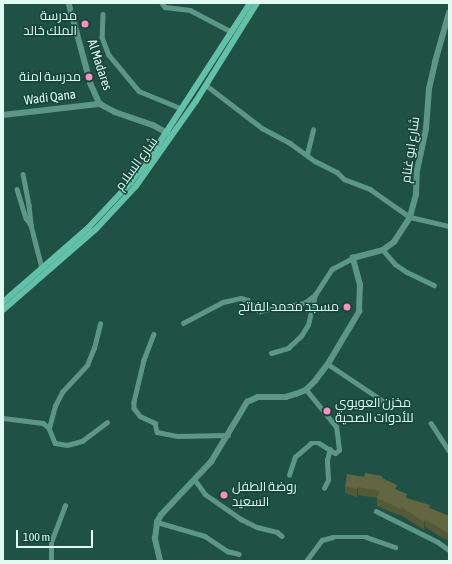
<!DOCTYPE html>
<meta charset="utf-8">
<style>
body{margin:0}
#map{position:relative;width:452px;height:564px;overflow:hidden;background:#205145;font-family:"Asap Condensed",Cairo,sans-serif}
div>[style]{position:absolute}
.minor>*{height:4.5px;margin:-2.25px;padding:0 2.25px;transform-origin:2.25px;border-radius:2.25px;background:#5e9686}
.tertiary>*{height:5.5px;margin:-2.75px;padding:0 2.75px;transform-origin:2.75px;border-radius:2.75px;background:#5e9686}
.secondary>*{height:6px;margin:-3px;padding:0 3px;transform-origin:3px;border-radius:3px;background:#64c1a9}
.wall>*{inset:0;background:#545938}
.shaded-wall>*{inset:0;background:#45482e}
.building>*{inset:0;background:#626741}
.dots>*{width:11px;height:11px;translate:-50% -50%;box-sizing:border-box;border:2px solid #14463a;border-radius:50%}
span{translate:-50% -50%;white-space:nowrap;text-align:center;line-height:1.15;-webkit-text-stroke:3px #14463a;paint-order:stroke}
.poi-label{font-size:13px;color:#e1faf2}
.right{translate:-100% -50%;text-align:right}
.left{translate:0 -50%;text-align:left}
.street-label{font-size:13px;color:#e1faf2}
.frame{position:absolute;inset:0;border:4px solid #e1faf2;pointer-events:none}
.scale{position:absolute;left:16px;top:530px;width:77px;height:18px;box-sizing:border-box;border:2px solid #e1faf2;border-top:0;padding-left:5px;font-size:12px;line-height:14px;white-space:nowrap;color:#e1faf2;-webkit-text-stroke:3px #14463a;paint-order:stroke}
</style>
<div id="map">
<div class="minor">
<div style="left:162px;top:3px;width:5px;rotate:53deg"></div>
<div style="left:165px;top:7px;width:25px;rotate:7deg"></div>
<div style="left:190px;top:10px;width:47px;rotate:27.6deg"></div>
<div style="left:103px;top:14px;width:23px;rotate:92deg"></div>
<div style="left:102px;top:37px;width:19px;rotate:69deg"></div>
<div style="left:109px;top:55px;width:47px;rotate:50.2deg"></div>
<div style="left:139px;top:91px;width:44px;rotate:22.5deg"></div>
<div style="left:206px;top:85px;width:71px;rotate:37.5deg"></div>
<div style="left:262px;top:128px;width:32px;rotate:28deg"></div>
<div style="left:290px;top:143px;width:31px;rotate:36deg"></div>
<div style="left:315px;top:161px;width:25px;rotate:27deg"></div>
<div style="left:337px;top:172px;width:10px;rotate:45deg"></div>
<div style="left:344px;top:179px;width:28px;rotate:21deg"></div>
<div style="left:370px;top:189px;width:49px;rotate:35deg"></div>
<div style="left:410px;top:217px;width:40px;rotate:13deg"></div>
<div style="left:307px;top:154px;width:25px;rotate:-76deg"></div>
<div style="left:23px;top:174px;width:32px;rotate:79deg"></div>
<div style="left:29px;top:205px;width:20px;rotate:84deg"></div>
<div style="left:31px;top:225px;width:44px;rotate:75.7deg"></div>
<div style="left:17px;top:189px;width:30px;rotate:73deg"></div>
<div style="left:26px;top:218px;width:9px;rotate:54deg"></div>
<div style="left:383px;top:250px;width:18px;rotate:49deg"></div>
<div style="left:395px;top:264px;width:14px;rotate:34deg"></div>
<div style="left:407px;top:272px;width:30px;rotate:26deg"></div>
<div style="left:183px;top:323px;width:45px;rotate:-27.7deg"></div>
<div style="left:223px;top:302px;width:18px;rotate:-13deg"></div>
<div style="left:241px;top:298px;width:7px;rotate:16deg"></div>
<div style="left:248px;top:300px;width:16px;rotate:45deg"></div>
<div style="left:259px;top:311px;width:46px;rotate:-10.1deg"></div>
<div style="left:304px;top:303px;width:14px;rotate:-36deg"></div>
<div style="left:315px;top:295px;width:31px;rotate:-57deg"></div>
<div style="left:332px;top:269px;width:24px;rotate:-28deg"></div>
<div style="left:154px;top:334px;width:28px;rotate:111deg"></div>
<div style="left:144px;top:360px;width:43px;rotate:103.4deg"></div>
<div style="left:134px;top:402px;width:6px;rotate:90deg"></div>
<div style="left:134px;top:408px;width:10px;rotate:53deg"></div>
<div style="left:140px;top:416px;width:17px;rotate:25deg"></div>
<div style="left:155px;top:423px;width:9px;rotate:77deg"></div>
<div style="left:157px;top:432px;width:21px;rotate:11deg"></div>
<div style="left:178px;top:436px;width:50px;rotate:-1.1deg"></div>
<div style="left:271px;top:353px;width:18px;rotate:-16deg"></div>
<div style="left:288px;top:348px;width:18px;rotate:-43deg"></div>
<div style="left:301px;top:336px;width:13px;rotate:-58deg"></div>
<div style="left:308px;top:325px;width:31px;rotate:-77deg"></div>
<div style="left:328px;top:364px;width:66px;rotate:33.9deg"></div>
<div style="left:3px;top:418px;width:40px;rotate:7.1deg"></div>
<div style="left:43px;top:423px;width:8px;rotate:40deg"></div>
<div style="left:49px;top:428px;width:16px;rotate:68deg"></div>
<div style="left:55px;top:443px;width:12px;rotate:9deg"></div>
<div style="left:67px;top:445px;width:16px;rotate:-15deg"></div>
<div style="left:82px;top:441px;width:31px;rotate:-37deg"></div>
<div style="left:431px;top:423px;width:33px;rotate:57deg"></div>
<div style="left:49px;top:428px;width:23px;rotate:-75deg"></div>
<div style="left:55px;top:406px;width:16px;rotate:-63deg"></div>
<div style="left:62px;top:392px;width:37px;rotate:-47deg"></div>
<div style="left:87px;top:365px;width:18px;rotate:-68deg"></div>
<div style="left:94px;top:348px;width:25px;rotate:-76deg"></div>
<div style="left:289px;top:475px;width:19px;rotate:-72deg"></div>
<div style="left:295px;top:457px;width:21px;rotate:-41deg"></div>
<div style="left:311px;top:443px;width:8px"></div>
<div style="left:319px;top:443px;width:19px;rotate:32deg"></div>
<div style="left:335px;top:453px;width:5px;rotate:-37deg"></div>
<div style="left:339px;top:450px;width:23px;rotate:-97deg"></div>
<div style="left:336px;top:427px;width:48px;rotate:-129deg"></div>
<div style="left:195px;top:480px;width:17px;rotate:54deg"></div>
<div style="left:205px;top:494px;width:44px;rotate:34.8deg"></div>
<div style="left:241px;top:519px;width:18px;rotate:27deg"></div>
<div style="left:257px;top:527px;width:21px;rotate:14deg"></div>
<div style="left:277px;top:532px;width:6px;rotate:39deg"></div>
<div style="left:324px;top:488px;width:9px;rotate:-63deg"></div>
<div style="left:328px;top:480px;width:20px;rotate:-93deg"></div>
<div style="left:327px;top:460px;width:11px;rotate:-75deg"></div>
<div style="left:376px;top:511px;width:69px;rotate:26.6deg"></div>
<div style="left:438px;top:542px;width:14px;rotate:36deg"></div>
<div style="left:157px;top:522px;width:50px;rotate:16.3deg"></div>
<div style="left:205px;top:536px;width:27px;rotate:34deg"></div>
<div style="left:227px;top:551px;width:12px;rotate:14deg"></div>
<div style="left:51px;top:561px;width:19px;rotate:-90deg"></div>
<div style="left:51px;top:542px;width:39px;rotate:-69deg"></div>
<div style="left:306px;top:561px;width:26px;rotate:-53deg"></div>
<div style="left:322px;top:540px;width:11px;rotate:-15deg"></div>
<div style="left:333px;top:537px;width:33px"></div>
<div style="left:366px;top:537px;width:31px;rotate:19deg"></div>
</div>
<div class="tertiary">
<div style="left:69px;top:3px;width:84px;rotate:74.8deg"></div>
<div style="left:91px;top:84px;width:22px;rotate:66deg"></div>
<div style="left:100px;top:104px;width:17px;rotate:28deg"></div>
<div style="left:115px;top:112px;width:40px;rotate:18.9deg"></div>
<div style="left:153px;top:125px;width:18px;rotate:29deg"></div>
<div style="left:3px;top:115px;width:98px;rotate:-6.5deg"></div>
<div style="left:160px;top:561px;width:23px;rotate:-103deg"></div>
<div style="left:155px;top:539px;width:17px;rotate:-83deg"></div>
<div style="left:157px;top:522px;width:8px;rotate:-60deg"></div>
<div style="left:161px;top:515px;width:73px;rotate:-46.7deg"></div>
<div style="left:211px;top:462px;width:70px;rotate:-59deg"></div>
<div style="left:247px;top:402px;width:12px;rotate:-24deg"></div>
<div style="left:258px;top:397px;width:28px"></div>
<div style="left:286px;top:397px;width:10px;rotate:-17deg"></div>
<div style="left:296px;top:394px;width:11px;rotate:-22deg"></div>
<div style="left:306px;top:390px;width:13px;rotate:-45deg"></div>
<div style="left:315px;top:381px;width:21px;rotate:-53deg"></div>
<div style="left:328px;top:364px;width:61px;rotate:-59.2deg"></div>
<div style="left:359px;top:312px;width:27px;rotate:-88deg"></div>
<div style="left:360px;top:285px;width:28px;rotate:-105deg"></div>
<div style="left:353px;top:258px;width:31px;rotate:-15deg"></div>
<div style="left:383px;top:250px;width:14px;rotate:-36deg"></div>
<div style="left:394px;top:242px;width:30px;rotate:-57deg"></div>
<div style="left:410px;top:217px;width:23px;rotate:-75deg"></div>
<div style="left:416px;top:195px;width:24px;rotate:-88deg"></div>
<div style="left:417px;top:171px;width:43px;rotate:-77.9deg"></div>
<div style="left:426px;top:129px;width:40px;rotate:-85.7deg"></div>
<div style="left:429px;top:89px;width:28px;rotate:-77deg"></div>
<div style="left:435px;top:62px;width:51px;rotate:-74.1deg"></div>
</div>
<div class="secondary">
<div style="left:3px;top:302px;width:113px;rotate:-41deg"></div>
<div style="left:88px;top:228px;width:63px;rotate:-46.9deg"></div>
<div style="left:131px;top:182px;width:39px;rotate:-53deg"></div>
<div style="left:154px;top:151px;width:176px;rotate:-57deg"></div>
<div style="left:3px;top:310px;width:123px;rotate:-41.1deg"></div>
<div style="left:96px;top:229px;width:59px;rotate:-47.1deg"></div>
<div style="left:136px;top:186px;width:104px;rotate:-54.8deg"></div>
<div style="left:196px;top:101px;width:115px;rotate:-58.1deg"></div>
</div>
<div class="wall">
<div style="clip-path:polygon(364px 477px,382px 479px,407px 498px,449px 516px,449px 541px,441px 537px,425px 527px,424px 530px,401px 515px,401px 516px,377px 506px,377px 498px,358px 495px,357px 497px,345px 493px,345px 486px)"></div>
</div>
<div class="shaded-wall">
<div style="clip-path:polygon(358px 487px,358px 495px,357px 497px,357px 489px)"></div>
<div style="clip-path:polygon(425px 519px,425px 527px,424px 530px,424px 522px)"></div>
</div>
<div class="building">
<div style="clip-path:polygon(365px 473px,382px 476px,382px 478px,397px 485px,395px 489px,407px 494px,406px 498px,430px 505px,429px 508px,449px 516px,449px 533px,441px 529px,425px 519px,424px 522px,401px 507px,401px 509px,377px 498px,380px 491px,358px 487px,357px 489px,345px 486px,347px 474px,364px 477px)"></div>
</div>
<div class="dots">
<div style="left:85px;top:24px;background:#fe8ebd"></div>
<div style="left:89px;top:77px;background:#fe8ebd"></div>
<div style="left:347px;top:307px;background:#fe8ebd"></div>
<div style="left:327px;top:411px;background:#fe8ebd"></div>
<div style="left:224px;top:495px;background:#fe8ebd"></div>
</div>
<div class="poi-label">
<span class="right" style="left:77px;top:24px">مدرسة<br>الملك خالد</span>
<span class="right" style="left:81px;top:77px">مدرسة امنة</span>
<span class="right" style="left:339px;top:307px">مسجد محمد الفاتح</span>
<span class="left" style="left:335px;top:411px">مخزن العويوي<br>للأدوات الصحية</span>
<span class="left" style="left:232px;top:495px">روضة الطفل<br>السعيد</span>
</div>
<div class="street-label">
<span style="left:99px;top:65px;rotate:72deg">Al Madares</span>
<span style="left:50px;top:98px;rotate:-7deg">Wadi Qana</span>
<span style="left:411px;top:150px;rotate:-82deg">شارع ابو غنام</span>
<span style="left:137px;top:164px;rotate:-54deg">شارع السلام</span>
</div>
<div class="frame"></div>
<div class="scale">100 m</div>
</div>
